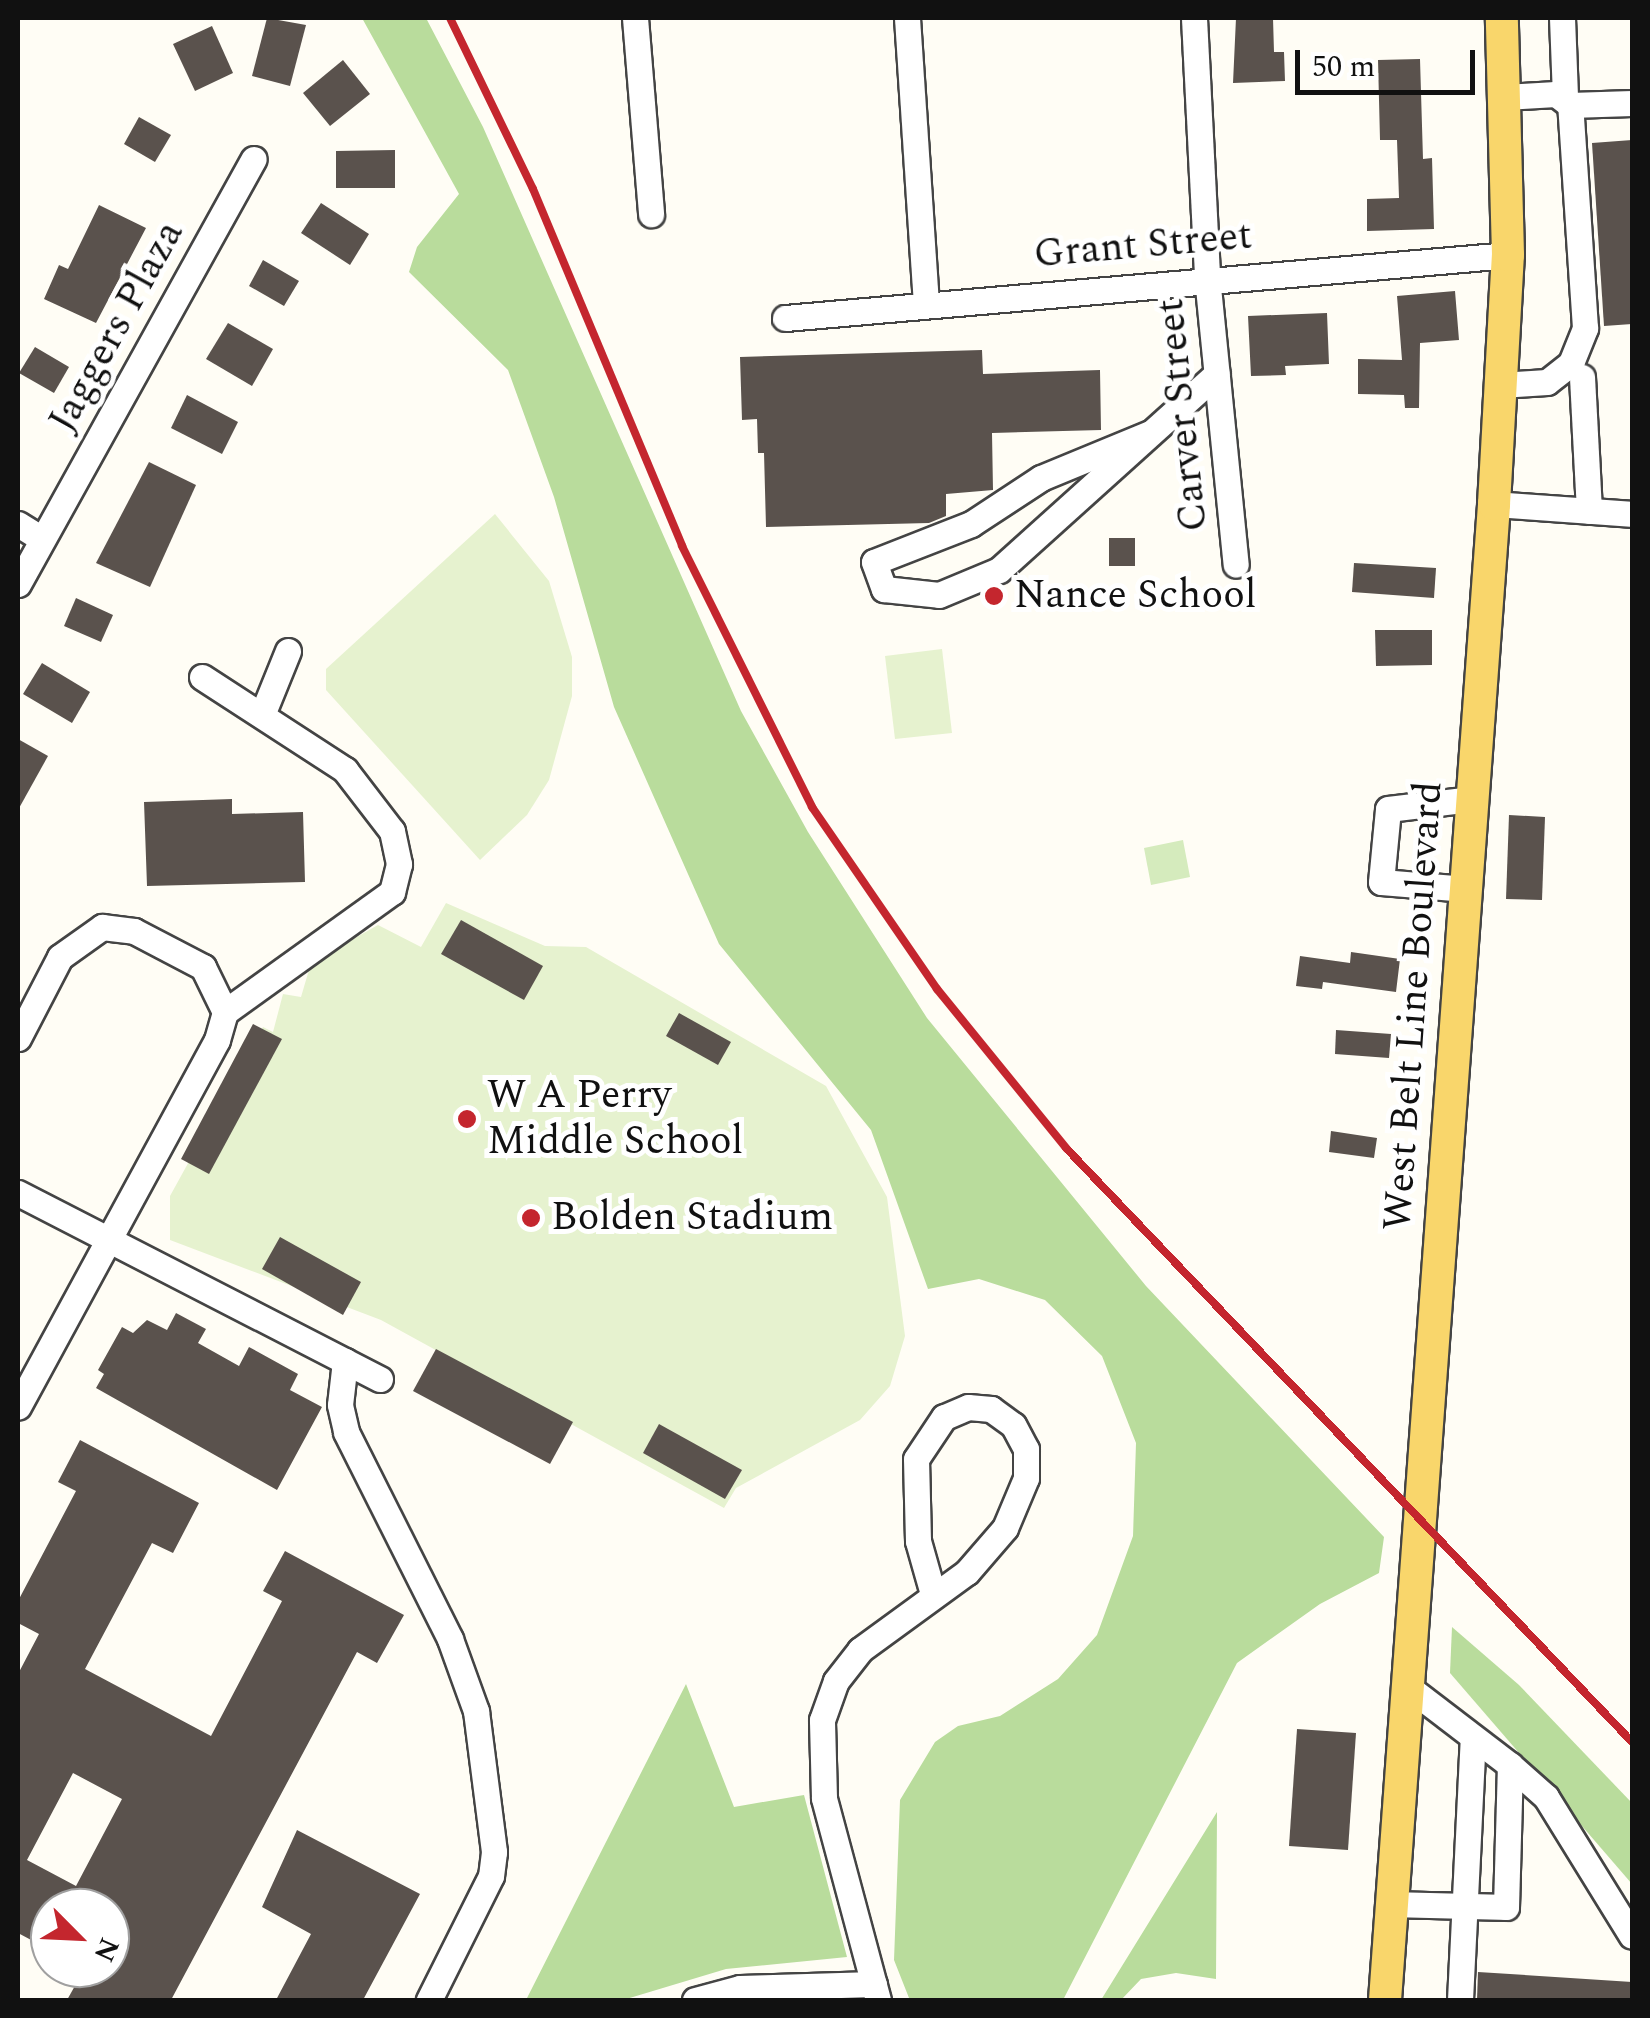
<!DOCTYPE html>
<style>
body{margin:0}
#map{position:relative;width:1650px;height:2018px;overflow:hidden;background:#fffdf5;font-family:Spectral,serif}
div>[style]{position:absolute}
.green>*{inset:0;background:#d5ebbd}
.forest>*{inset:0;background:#b9dc9c}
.pitch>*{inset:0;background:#e6f2cf}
.building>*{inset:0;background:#5a524d}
.roads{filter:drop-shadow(2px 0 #444) drop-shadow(-2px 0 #444) drop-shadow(0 2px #444) drop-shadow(0 -2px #444)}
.minor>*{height:25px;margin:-12.5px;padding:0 12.5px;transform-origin:12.5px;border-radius:12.5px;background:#fff}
.major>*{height:32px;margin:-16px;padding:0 16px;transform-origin:16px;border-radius:16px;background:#f9d66b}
.rail>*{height:8px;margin:-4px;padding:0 4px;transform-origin:4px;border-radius:4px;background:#c4262e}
.dots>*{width:28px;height:28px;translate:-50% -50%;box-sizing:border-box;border:5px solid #fff;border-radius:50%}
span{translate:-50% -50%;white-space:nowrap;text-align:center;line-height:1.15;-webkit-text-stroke:10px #fff;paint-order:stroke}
.street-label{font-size:40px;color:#111}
.poi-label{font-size:40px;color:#111}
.left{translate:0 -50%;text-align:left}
.frame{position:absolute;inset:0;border:20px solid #111;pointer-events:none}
.north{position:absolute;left:30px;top:1888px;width:100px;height:100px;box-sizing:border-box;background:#fff;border:2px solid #a0a0a0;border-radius:50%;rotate:114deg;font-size:28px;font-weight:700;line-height:40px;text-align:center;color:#111}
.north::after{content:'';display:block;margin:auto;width:35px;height:45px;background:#c4262e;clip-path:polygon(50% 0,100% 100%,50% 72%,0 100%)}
.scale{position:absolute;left:1295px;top:50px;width:180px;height:45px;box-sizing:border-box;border:5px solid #111;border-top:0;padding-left:12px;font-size:30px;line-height:35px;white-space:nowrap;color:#111;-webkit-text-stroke:8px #fff;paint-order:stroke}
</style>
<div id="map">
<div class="green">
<div style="clip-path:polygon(1183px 840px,1190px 877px,1151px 885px,1144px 848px)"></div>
</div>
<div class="forest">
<div style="clip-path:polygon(362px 18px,426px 18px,483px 127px,741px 711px,808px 832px,927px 1018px,1146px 1286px,1384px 1537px,1379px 1573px,1320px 1604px,1237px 1663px,1063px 2000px,909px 1998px,894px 1960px,900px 1800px,935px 1742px,958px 1726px,1000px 1716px,1058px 1679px,1097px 1635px,1133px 1536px,1136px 1443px,1102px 1356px,1045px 1300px,979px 1279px,928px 1289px,871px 1130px,719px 944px,614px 707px,554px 497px,508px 370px,409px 272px,417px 247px,459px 194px)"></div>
<div style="clip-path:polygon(1452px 1627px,1519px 1685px,1632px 1803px,1632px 1884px,1450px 1673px)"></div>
<div style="clip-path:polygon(686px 1684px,734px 1807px,804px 1795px,847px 1957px,726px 1969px,623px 2000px,526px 2000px)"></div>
<div style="clip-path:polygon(1217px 1812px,1216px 1979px,1176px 1973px,1141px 1979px,1121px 2000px,1101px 2000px)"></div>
</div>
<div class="pitch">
<div style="clip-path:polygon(495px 514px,549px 581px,572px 657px,572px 696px,549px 780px,527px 815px,480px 860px,326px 690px,326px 669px)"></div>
<div style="clip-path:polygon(942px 649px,952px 733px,895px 739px,885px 656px)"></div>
<div style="clip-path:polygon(446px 903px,545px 946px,586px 947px,826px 1086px,887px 1197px,905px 1336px,890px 1386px,860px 1420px,736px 1488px,724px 1508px,381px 1320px,170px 1240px,170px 1196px,263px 1027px,273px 1032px,283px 994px,301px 997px,311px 963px,378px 925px,421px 947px)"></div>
</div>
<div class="building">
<div style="clip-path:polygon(267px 18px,306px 25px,290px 86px,252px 76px)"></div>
<div style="clip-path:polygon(1236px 18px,1273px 18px,1274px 52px,1284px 52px,1285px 81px,1233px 83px)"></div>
<div style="clip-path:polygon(212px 26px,233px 73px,195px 91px,173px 44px)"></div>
<div style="clip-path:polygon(1420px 59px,1423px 159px,1432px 158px,1434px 229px,1367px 231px,1367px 199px,1399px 198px,1397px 140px,1380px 140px,1378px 60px)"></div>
<div style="clip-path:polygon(343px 60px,370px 94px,330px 126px,303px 93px)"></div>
<div style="clip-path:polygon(139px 117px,171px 135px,155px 162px,124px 144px)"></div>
<div style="clip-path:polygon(1632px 140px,1632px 324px,1604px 326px,1592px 143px)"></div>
<div style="clip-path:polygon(395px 150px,395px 188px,336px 188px,336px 151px)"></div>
<div style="clip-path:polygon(321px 203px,369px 234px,350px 265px,301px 233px)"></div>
<div style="clip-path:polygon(99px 205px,146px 228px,96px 323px,44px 299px,59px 265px,68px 269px)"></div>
<div style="clip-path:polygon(263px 260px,299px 281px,284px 306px,249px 286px)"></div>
<div style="clip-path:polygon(1455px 291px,1459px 340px,1420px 343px,1419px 408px,1405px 408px,1404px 395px,1358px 394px,1358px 359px,1402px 360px,1397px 296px)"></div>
<div style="clip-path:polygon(1327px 313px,1329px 364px,1285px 366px,1286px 375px,1251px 376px,1248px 316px)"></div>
<div style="clip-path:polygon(228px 323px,273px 349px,252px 386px,206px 359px)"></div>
<div style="clip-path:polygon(35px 347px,69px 367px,54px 393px,19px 373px)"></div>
<div style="clip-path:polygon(982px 350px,983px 374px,1100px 370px,1101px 430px,992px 433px,993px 490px,946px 494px,946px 516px,929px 523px,766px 527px,764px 453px,758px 453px,757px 419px,742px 420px,740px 357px)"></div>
<div style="clip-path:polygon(187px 395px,238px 422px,222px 454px,171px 428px)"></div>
<div style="clip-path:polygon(149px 462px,196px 485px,150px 587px,96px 563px)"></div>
<div style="clip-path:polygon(1109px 538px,1135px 538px,1135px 566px,1109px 566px)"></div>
<div style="clip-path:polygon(1354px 563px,1436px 568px,1434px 598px,1352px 592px)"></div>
<div style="clip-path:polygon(76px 598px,113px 615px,101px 642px,64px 626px)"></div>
<div style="clip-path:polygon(1375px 630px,1432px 630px,1432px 665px,1376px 666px)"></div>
<div style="clip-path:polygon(42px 663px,90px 692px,72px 723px,23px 694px)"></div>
<div style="clip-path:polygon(18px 739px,48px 756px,18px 810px)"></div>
<div style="clip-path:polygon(232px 799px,232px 814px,303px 812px,305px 882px,147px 886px,144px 802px)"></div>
<div style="clip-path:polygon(1509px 815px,1545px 817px,1542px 900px,1506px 899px)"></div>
<div style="clip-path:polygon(461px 920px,543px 966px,524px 1000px,441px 954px)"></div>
<div style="clip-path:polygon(1351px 952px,1400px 959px,1396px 992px,1323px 982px,1322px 989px,1296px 986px,1300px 956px,1350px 963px)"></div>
<div style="clip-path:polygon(679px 1013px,731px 1042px,718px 1065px,666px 1036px)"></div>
<div style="clip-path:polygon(253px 1024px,282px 1039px,209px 1174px,181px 1159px)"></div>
<div style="clip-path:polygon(1336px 1030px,1391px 1034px,1389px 1058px,1335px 1054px)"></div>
<div style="clip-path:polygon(1331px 1131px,1377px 1138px,1374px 1158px,1329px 1152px)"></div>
<div style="clip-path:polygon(280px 1237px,361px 1282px,343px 1315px,262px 1269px)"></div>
<div style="clip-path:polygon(176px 1313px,206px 1329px,198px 1343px,239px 1366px,249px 1347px,298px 1374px,290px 1390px,322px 1407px,277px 1490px,96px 1388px,104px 1374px,98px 1370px,122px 1327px,133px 1333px,147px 1320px,167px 1330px)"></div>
<div style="clip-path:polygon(436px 1349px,573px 1422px,550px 1464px,413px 1391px)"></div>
<div style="clip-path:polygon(659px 1424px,742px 1470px,725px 1499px,643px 1453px)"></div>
<div style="clip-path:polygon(evenodd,80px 1440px,199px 1503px,173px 1553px,152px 1543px,85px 1669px,211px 1736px,282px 1601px,263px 1591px,285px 1551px,404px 1615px,377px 1663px,357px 1652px,171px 2000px,67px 2000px,85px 1968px,110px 1968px,110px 1908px,50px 1908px,50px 1950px,18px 1933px,18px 1674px,39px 1634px,18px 1623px,18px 1601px,76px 1491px,58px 1482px,80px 1440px,73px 1773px,122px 1799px,76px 1886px,27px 1860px,73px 1773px)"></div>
<div style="clip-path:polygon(1297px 1729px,1356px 1733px,1348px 1850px,1289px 1846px)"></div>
<div style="clip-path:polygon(297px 1830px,420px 1894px,363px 2000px,276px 2000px,311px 1934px,262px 1907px)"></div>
<div style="clip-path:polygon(1478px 1972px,1632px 1982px,1632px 2000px,1477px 2000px)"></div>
</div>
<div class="roads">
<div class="minor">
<div style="left:635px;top:18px;width:197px;rotate:85.3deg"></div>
<div style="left:907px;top:18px;width:287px;rotate:86.2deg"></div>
<div style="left:1194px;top:18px;width:259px;rotate:87.1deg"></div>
<div style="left:1207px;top:277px;width:289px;rotate:84.3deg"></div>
<div style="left:1562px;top:18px;width:79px;rotate:87.8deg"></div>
<div style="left:1570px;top:105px;width:62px;rotate:-1.8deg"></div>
<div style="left:785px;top:318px;width:726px;rotate:-4.98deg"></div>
<div style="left:1582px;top:377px;width:134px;rotate:87deg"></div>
<div style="left:1500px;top:385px;width:47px;rotate:-3.7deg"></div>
<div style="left:1547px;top:382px;width:31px;rotate:-38deg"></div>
<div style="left:1571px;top:363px;width:38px;rotate:-68deg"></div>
<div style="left:1585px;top:328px;width:224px;rotate:-93.8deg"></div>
<div style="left:1570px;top:105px;width:18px;rotate:-142deg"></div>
<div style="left:1556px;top:94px;width:52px;rotate:176.7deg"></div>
<div style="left:1150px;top:433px;width:118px;rotate:157.6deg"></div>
<div style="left:1041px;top:478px;width:84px;rotate:146.7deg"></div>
<div style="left:971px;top:524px;width:104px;rotate:158.6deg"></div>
<div style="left:874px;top:562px;width:29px;rotate:70deg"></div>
<div style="left:884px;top:589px;width:55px;rotate:6.2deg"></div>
<div style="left:939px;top:595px;width:65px;rotate:-22.6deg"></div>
<div style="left:999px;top:570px;width:293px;rotate:-42deg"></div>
<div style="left:1494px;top:504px;width:138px;rotate:4.1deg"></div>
<div style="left:18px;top:524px;width:28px;rotate:32deg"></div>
<div style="left:18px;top:584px;width:486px;rotate:-61deg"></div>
<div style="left:202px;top:677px;width:171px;rotate:33deg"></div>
<div style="left:345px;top:770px;width:77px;rotate:52.4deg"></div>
<div style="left:392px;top:831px;width:34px;rotate:78deg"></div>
<div style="left:399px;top:864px;width:29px;rotate:104deg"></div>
<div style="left:392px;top:892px;width:206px;rotate:144.3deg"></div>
<div style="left:262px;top:715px;width:69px;rotate:-67.9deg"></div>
<div style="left:1466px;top:889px;width:85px;rotate:-175.3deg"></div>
<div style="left:1381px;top:882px;width:73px;rotate:-84.5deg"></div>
<div style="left:1388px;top:809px;width:85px;rotate:-6.8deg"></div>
<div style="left:18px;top:1038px;width:91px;rotate:-62.6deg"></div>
<div style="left:60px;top:957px;width:52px;rotate:-35.5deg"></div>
<div style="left:102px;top:927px;width:32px;rotate:7deg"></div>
<div style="left:134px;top:931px;width:78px;rotate:27.6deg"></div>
<div style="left:203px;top:967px;width:50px;rotate:63.9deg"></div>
<div style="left:225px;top:1012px;width:29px;rotate:106deg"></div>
<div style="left:217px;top:1040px;width:417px;rotate:118.5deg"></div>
<div style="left:18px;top:1193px;width:407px;rotate:27.2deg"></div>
<div style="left:345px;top:1361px;width:44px;rotate:96.5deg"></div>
<div style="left:340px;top:1405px;width:28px;rotate:77deg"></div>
<div style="left:346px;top:1432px;width:232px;rotate:63.3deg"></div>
<div style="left:450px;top:1639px;width:77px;rotate:70.1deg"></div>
<div style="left:476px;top:1711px;width:142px;rotate:82.7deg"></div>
<div style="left:494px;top:1852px;width:24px;rotate:97deg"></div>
<div style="left:491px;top:1876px;width:139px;rotate:116.6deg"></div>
<div style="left:1510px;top:1765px;width:48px;rotate:41.6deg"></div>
<div style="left:1546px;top:1797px;width:163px;rotate:58.3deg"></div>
<div style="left:1392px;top:1904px;width:114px;rotate:1.5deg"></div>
<div style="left:1506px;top:1907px;width:142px;rotate:-88.4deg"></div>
<div style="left:1510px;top:1765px;width:128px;rotate:-142.6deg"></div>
<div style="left:695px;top:2000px;width:47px;rotate:-14.9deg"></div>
<div style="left:740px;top:1988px;width:134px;rotate:-1.7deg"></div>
<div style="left:878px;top:2000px;width:209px;rotate:-105deg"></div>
<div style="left:824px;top:1798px;width:78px;rotate:-91.5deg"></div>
<div style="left:822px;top:1720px;width:41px;rotate:-70.3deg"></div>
<div style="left:836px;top:1681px;width:39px;rotate:-52deg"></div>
<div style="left:860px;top:1650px;width:132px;rotate:-36.1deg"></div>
<div style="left:967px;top:1572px;width:58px;rotate:-49.2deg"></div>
<div style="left:1005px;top:1528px;width:54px;rotate:-67.2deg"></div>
<div style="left:1026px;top:1478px;width:29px;rotate:-90deg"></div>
<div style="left:1026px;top:1449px;width:27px;rotate:-118deg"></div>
<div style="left:1013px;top:1425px;width:27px;rotate:-144deg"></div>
<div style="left:991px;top:1409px;width:23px;rotate:-175deg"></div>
<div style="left:968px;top:1407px;width:26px;rotate:157deg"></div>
<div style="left:944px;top:1417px;width:50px;rotate:123.7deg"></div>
<div style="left:916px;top:1459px;width:82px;rotate:88.6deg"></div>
<div style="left:918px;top:1541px;width:55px;rotate:74.2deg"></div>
<div style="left:1460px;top:2000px;width:263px;rotate:-87.2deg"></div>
</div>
<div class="major">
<div style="left:1385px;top:2000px;width:1500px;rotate:-85.83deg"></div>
<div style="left:1494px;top:504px;width:249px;rotate:-86.8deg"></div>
<div style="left:1508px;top:255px;width:237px;rotate:-91.5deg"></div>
</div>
</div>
<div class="rail">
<div style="left:450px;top:18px;width:190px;rotate:64.1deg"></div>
<div style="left:533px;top:189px;width:387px;rotate:67.3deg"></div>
<div style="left:682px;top:546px;width:292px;rotate:63.5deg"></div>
<div style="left:812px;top:807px;width:221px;rotate:55.5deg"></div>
<div style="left:937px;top:989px;width:205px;rotate:50.9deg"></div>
<div style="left:1066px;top:1148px;width:820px;rotate:46.38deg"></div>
</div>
<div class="dots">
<div style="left:994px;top:596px;background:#c4262e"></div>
<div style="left:467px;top:1119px;background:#c4262e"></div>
<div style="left:531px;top:1218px;background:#c4262e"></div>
</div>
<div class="street-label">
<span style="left:1143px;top:246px;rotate:-5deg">Grant Street</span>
<span style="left:117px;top:327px;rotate:-61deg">Jaggers Plaza</span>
<span style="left:1183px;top:415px;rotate:-96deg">Carver Street</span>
<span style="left:1414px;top:1006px;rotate:-86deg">West Belt Line Boulevard</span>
</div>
<div class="poi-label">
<span class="left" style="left:1014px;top:596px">Nance School</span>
<span class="left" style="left:487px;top:1119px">W A Perry<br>Middle School</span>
<span class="left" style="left:551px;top:1218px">Bolden Stadium</span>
</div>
<div class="frame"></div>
<div class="north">N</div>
<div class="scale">50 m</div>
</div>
